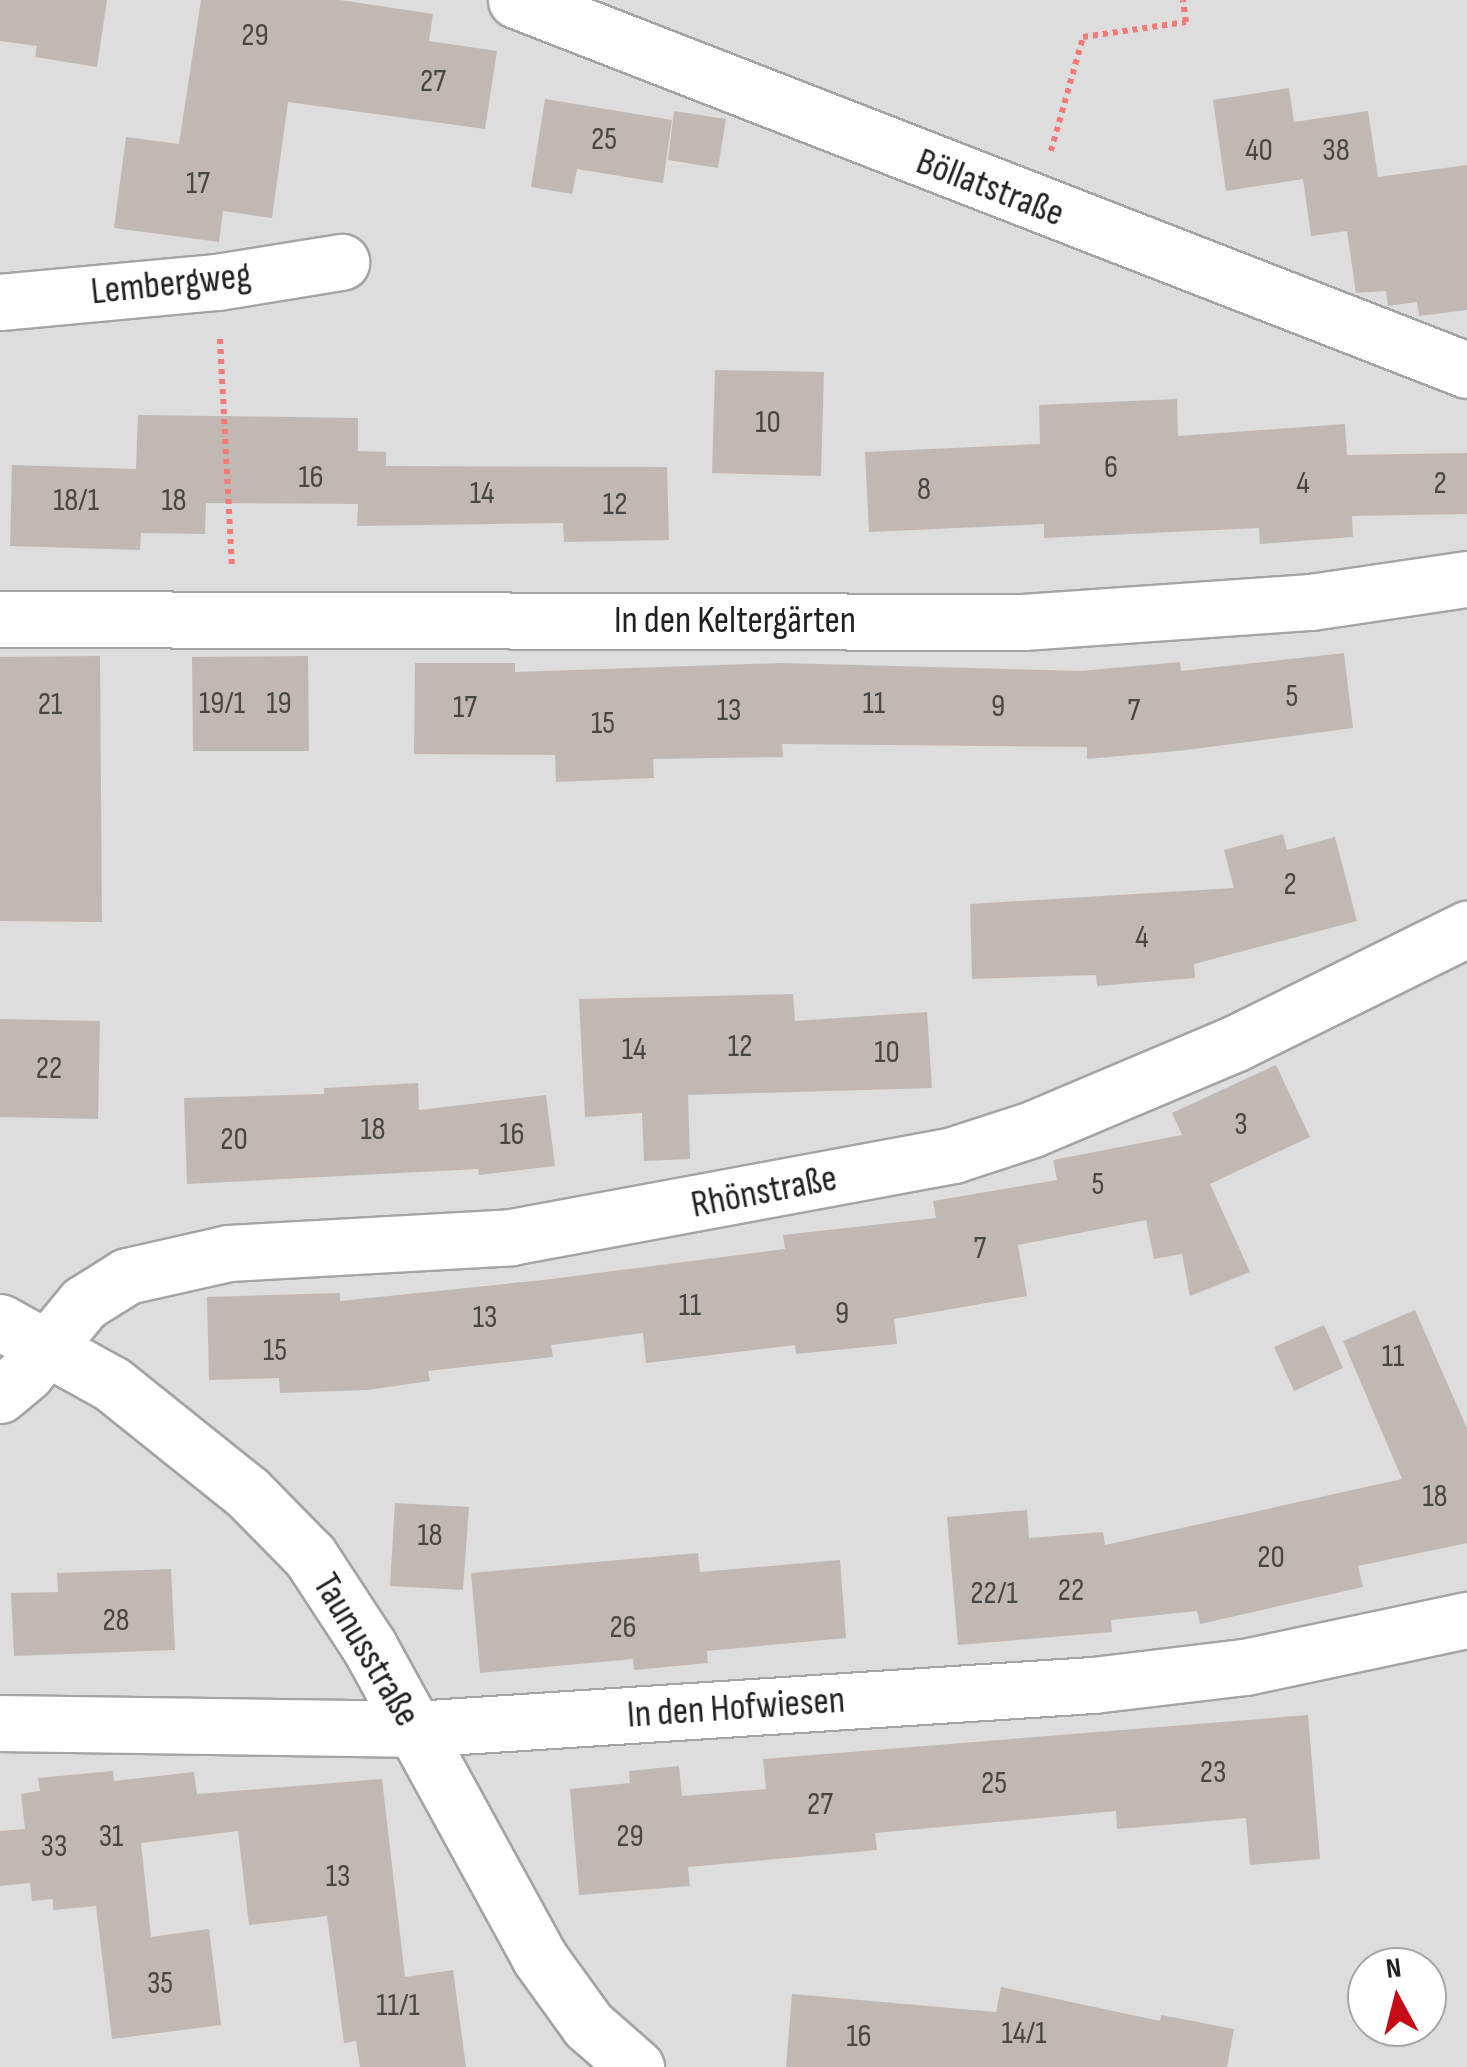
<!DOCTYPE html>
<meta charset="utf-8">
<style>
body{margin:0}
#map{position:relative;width:1467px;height:2067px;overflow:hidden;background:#f0ede7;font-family:"Sofia Sans Condensed",sans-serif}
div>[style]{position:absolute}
.residential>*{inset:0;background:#dedddd}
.building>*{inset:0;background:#c1b8b4}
.path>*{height:6px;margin-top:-3px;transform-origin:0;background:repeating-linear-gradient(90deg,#f37a76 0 5px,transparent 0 10px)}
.roads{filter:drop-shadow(2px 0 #a4a4a4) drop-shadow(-2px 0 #a4a4a4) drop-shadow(0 2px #a4a4a4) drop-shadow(0 -2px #a4a4a4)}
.minor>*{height:55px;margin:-27.5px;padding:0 27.5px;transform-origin:27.5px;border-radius:27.5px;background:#fff}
span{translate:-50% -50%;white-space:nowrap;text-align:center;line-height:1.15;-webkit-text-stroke:10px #fff;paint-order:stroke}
.number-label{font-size:32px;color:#484645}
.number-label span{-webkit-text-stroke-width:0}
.street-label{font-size:38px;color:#202020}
.north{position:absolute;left:1347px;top:1947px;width:100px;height:100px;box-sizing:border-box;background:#fff;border:2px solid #a6a6a6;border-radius:50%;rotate:353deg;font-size:28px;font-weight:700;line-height:40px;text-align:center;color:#202020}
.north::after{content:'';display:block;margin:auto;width:35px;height:45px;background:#c60a17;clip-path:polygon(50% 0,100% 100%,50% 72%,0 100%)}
</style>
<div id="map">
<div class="residential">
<div style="clip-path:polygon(evenodd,0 0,1467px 0,1467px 2067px,0 2067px,0 0,1367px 1967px,1427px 1967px,1427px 2027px,1367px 2027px,1367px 1967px)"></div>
</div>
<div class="building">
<div style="clip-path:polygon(0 0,107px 0,97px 67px,35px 57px,37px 46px,0 41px)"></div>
<div style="clip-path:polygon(201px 0,340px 0,433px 14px,429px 41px,497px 51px,485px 129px,288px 102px,272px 218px,223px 211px,219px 242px,114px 228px,126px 137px,179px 144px)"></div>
<div style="clip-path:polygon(1289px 88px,1294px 122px,1368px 111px,1378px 177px,1467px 165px,1467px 310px,1419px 316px,1417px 302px,1388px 306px,1386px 291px,1356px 293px,1347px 231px,1311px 236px,1303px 179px,1226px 191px,1213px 100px)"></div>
<div style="clip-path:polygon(545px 99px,672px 120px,663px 183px,577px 169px,572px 194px,531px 187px)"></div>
<div style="clip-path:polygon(674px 111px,726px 119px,718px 168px,668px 160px)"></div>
<div style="clip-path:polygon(715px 370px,824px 372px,821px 476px,712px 473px)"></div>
<div style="clip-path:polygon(1177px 399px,1178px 436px,1345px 424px,1347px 455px,1467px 453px,1467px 514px,1352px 516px,1353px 537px,1260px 544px,1259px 528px,1044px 538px,1044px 524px,869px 532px,865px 452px,1040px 444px,1039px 405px)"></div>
<div style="clip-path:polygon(138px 415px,358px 418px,358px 451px,386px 452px,386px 466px,667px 467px,669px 540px,564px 542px,563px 523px,357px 526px,358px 504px,206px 503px,205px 534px,141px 533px,140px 550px,10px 546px,12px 465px,136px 469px)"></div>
<div style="clip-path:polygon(1344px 653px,1353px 728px,1187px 750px,1087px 759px,1087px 747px,782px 744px,783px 757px,653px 759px,654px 778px,556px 782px,555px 755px,414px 754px,415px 663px,515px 663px,515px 672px,781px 663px,1080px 671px,1180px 662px,1181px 671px)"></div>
<div style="clip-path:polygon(100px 656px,102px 922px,0 921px,0 657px)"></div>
<div style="clip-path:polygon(308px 656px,309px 751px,193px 751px,192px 657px)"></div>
<div style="clip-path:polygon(1283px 834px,1287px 850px,1335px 837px,1357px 921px,1194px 964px,1195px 978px,1097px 986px,1096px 975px,972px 979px,970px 904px,1234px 888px,1224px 850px)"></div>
<div style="clip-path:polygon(793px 994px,795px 1021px,927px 1012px,932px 1088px,688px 1095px,690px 1159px,644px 1161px,642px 1113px,585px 1117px,579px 999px)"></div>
<div style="clip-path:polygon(0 1019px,100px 1021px,98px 1119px,0 1117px)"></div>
<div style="clip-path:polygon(1276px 1065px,1310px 1137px,1210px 1184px,1250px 1272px,1190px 1296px,1182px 1254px,1154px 1259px,1146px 1220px,1018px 1245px,1027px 1296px,894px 1319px,897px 1344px,796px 1354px,795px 1345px,646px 1363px,643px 1333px,551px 1345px,553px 1357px,428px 1371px,430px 1381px,367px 1390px,280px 1393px,279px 1378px,209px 1380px,207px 1297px,340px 1293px,340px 1301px,543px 1280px,785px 1249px,783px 1235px,936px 1218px,933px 1201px,1057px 1180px,1053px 1160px,1182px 1135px,1172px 1113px)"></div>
<div style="clip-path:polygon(418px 1083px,419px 1110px,546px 1095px,555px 1166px,479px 1175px,478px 1169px,187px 1184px,184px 1098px,324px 1094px,324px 1088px)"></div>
<div style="clip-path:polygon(1415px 1310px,1467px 1428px,1467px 1543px,1358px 1566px,1363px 1587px,1200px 1624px,1197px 1611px,1111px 1620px,1112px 1632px,958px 1645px,947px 1517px,1027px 1510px,1029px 1538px,1103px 1532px,1105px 1545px,1402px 1479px,1343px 1341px)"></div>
<div style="clip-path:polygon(1324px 1325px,1343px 1368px,1294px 1391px,1274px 1347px)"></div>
<div style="clip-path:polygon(395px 1503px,469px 1507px,463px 1590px,390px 1586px)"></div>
<div style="clip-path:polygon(698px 1553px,700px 1572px,840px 1560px,846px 1638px,707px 1651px,708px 1663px,634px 1670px,633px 1659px,480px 1673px,471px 1573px)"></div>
<div style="clip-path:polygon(171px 1569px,175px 1650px,14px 1656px,11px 1593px,58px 1592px,57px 1573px)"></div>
<div style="clip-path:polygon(1308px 1715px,1320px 1859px,1250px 1865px,1246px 1818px,1117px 1829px,1116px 1811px,875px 1833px,877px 1850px,688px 1867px,690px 1886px,579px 1895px,570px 1789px,630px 1783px,629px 1771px,679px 1766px,682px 1796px,766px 1789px,763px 1759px)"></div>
<div style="clip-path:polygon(113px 1771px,114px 1781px,194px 1772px,197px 1794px,382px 1779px,405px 1977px,453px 1970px,466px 2067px,360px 2067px,356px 2041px,344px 2043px,327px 1916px,249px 1925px,238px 1831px,141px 1843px,151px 1937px,209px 1929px,221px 2025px,112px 2039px,96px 1906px,53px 1910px,53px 1899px,32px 1901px,30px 1883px,0 1886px,0 1831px,25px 1829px,21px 1794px,40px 1791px,38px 1778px)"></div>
<div style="clip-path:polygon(1001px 1987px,1160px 2021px,1161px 2015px,1234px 2029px,1227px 2067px,786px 2067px,792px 1994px,996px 2012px)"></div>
</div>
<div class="path">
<div style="left:1051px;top:151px;width:118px;rotate:-74.3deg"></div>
<div style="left:1083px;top:37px;width:104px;rotate:-8.3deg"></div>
<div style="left:1186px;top:22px;width:22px;rotate:-98deg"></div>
<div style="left:220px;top:339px;width:227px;rotate:87deg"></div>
</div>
<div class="roads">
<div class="minor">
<div style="left:516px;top:0;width:1020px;rotate:21.26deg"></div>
<div style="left:0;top:302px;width:218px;rotate:-5.3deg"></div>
<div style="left:217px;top:282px;width:126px;rotate:-9.2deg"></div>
<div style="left:0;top:619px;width:1023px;rotate:0.17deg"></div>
<div style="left:1023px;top:622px;width:289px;rotate:-4deg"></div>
<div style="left:1311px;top:602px;width:158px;rotate:-8.4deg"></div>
<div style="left:0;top:1322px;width:128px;rotate:29deg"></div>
<div style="left:112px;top:1384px;width:173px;rotate:38.7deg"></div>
<div style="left:247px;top:1492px;width:90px;rotate:45.5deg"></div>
<div style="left:310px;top:1556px;width:108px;rotate:56.8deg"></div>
<div style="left:369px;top:1646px;width:354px;rotate:61.3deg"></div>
<div style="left:539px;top:1957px;width:84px;rotate:54.2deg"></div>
<div style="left:588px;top:2025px;width:64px;rotate:41.2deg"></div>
<div style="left:0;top:1395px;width:34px;rotate:-40deg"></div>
<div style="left:26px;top:1373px;width:91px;rotate:-50.4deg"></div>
<div style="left:84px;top:1303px;width:51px;rotate:-32.1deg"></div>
<div style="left:127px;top:1276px;width:105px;rotate:-12.7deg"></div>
<div style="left:229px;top:1253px;width:282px;rotate:-3.2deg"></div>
<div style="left:511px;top:1237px;width:450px;rotate:-10.5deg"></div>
<div style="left:953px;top:1155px;width:81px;rotate:-18deg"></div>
<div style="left:1030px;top:1130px;width:224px;rotate:-22.9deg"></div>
<div style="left:1236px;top:1043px;width:258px;rotate:-26.3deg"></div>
<div style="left:0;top:1723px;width:414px;rotate:0.8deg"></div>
<div style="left:414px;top:1729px;width:680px;rotate:-3.71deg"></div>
<div style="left:1093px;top:1685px;width:153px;rotate:-6.8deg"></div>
<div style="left:1245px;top:1667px;width:227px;rotate:-12deg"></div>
</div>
</div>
<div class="number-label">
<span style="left:255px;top:36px">29</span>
<span style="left:433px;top:82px">27</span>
<span style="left:604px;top:140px">25</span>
<span style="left:1259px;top:151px">40</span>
<span style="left:1336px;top:151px">38</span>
<span style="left:198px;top:184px">17</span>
<span style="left:768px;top:423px">10</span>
<span style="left:1111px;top:468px">6</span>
<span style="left:311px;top:478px">16</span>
<span style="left:1303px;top:484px">4</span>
<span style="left:1440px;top:484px">2</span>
<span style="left:924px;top:490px">8</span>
<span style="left:482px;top:494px">14</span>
<span style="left:76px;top:501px">18/1</span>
<span style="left:174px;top:501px">18</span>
<span style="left:615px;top:505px">12</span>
<span style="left:1292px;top:697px">5</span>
<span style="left:222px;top:704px">19/1</span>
<span style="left:279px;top:704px">19</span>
<span style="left:874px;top:704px">11</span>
<span style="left:50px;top:705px">21</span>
<span style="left:998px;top:707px">9</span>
<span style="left:465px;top:708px">17</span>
<span style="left:729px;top:711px">13</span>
<span style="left:1134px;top:711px">7</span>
<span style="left:603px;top:724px">15</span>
<span style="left:1290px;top:885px">2</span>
<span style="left:1142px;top:938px">4</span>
<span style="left:740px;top:1047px">12</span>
<span style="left:634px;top:1050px">14</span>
<span style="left:887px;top:1053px">10</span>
<span style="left:49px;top:1069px">22</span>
<span style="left:1241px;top:1125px">3</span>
<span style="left:373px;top:1130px">18</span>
<span style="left:512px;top:1135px">16</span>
<span style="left:234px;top:1140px">20</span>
<span style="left:1098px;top:1185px">5</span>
<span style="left:980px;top:1249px">7</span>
<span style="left:690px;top:1306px">11</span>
<span style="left:842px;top:1314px">9</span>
<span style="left:485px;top:1318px">13</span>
<span style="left:275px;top:1351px">15</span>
<span style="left:1393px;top:1357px">11</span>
<span style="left:1435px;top:1497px">18</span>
<span style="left:430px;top:1536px">18</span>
<span style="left:1271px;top:1558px">20</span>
<span style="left:1071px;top:1591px">22</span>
<span style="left:994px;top:1594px">22/1</span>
<span style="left:116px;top:1621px">28</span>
<span style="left:623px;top:1628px">26</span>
<span style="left:1213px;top:1773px">23</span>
<span style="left:994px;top:1784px">25</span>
<span style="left:820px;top:1805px">27</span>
<span style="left:111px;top:1837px">31</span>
<span style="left:630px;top:1837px">29</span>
<span style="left:54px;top:1847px">33</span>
<span style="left:338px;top:1877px">13</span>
<span style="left:160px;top:1984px">35</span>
<span style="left:398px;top:2006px">11/1</span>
<span style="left:1024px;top:2034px">14/1</span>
<span style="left:859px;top:2037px">16</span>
</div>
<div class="street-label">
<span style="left:990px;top:188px;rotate:21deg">Böllatstraße</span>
<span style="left:171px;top:284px;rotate:-6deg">Lembergweg</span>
<span style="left:735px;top:621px">In den Keltergärten</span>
<span style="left:764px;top:1192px;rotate:-11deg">Rhönstraße</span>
<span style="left:366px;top:1650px;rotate:59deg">Taunusstraße</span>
<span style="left:736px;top:1708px;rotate:-4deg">In den Hofwiesen</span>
</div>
<div class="north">N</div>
</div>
